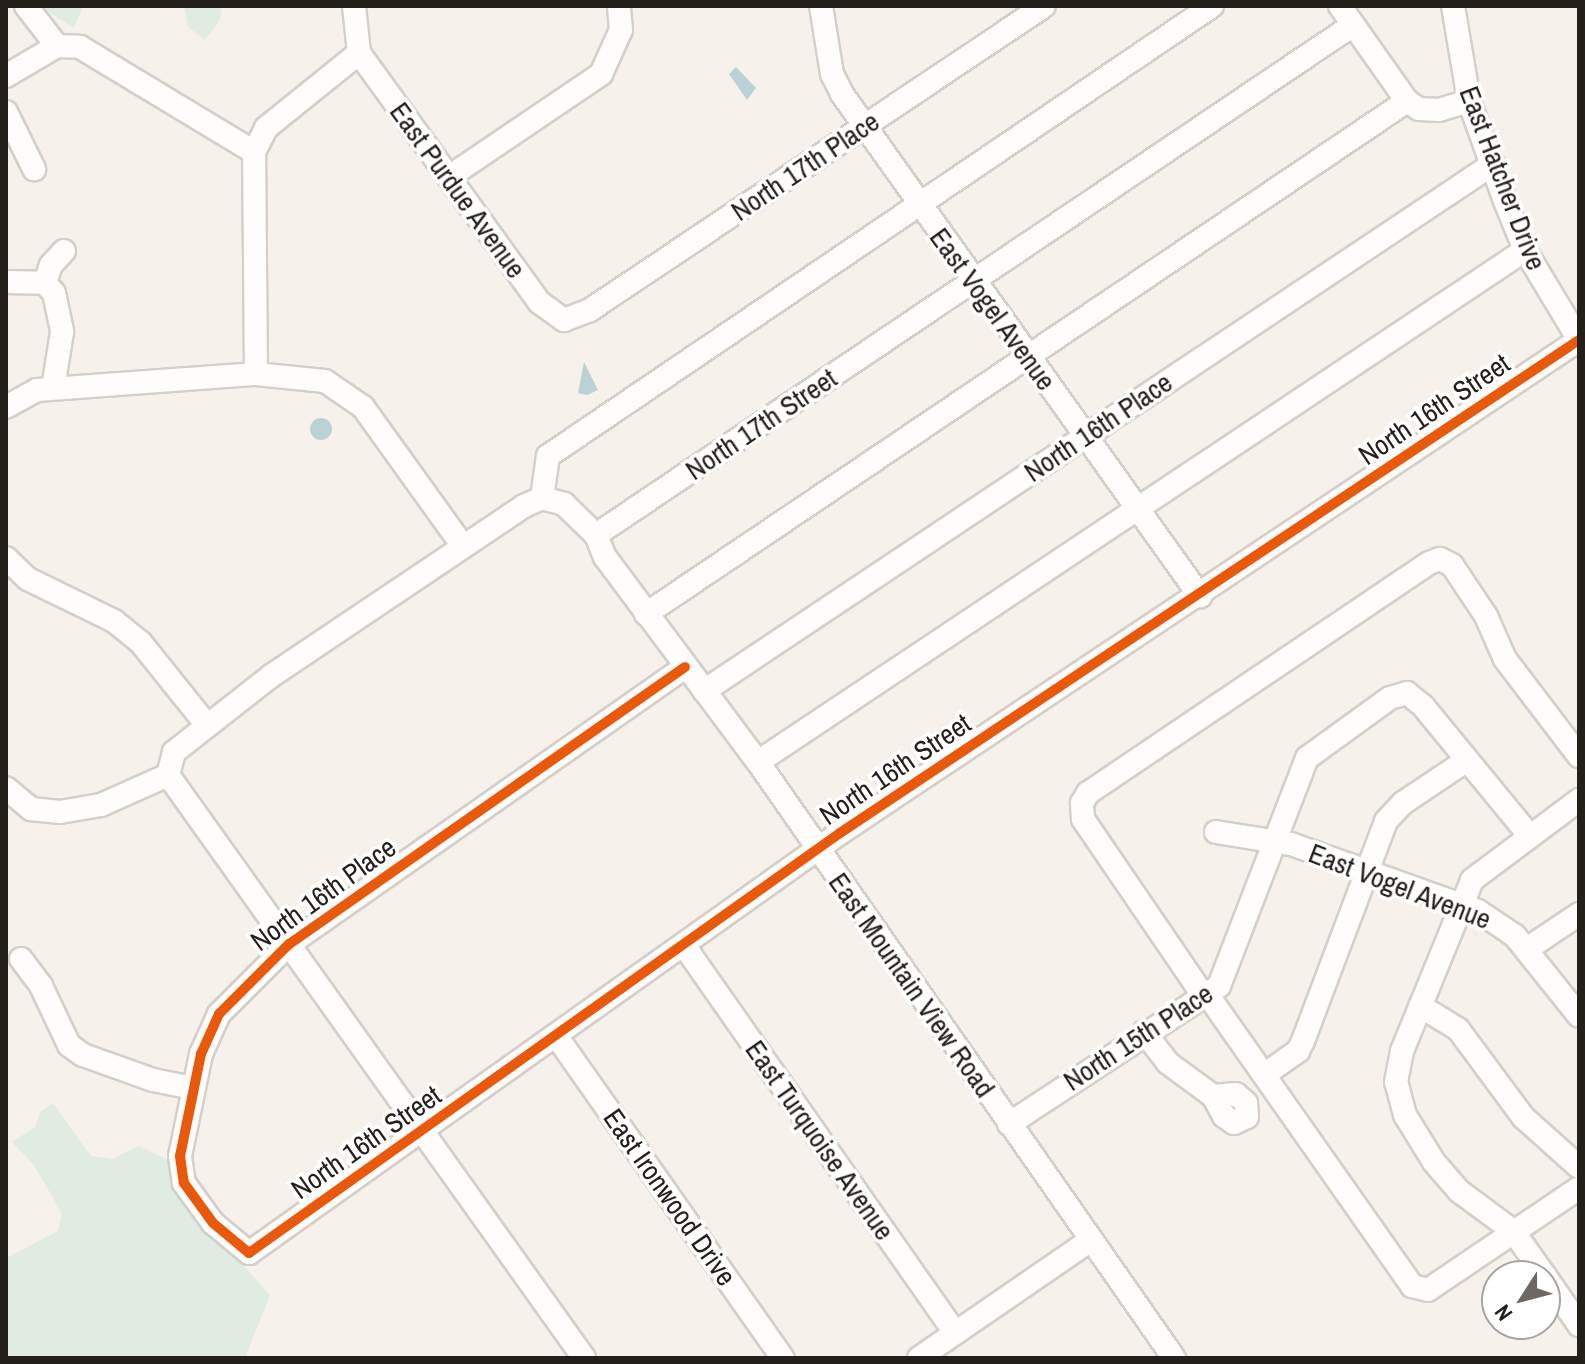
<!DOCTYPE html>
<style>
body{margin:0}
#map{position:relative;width:1585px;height:1364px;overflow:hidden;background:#f6f1ea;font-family:"Archivo Narrow",sans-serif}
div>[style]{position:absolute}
.green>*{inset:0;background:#e0ece1}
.water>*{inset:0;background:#bad2d6}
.round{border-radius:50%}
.roads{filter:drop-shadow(2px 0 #d3cfca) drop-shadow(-2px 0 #d3cfca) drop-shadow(0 2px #d3cfca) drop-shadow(0 -2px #d3cfca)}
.minor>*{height:22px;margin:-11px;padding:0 11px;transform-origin:11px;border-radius:11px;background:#fefdfc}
.cycleway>*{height:10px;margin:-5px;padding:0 5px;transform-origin:5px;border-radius:5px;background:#e8590c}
span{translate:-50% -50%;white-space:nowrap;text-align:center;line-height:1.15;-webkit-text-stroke:7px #fff;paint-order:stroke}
.street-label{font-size:28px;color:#231f1a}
.frame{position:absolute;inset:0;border:8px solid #231f1a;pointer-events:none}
.north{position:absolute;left:1481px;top:1260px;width:80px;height:80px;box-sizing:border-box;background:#fff;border:2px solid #a7a5a3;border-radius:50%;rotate:234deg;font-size:22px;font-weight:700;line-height:32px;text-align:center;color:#231f1a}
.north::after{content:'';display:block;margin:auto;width:28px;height:36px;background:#6d6863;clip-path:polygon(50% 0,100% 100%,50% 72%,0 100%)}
</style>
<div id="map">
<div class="green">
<div style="clip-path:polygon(39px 6px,83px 6px,74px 28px)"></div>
<div style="clip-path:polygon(184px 6px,222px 6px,220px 20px,205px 40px,188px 27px)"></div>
<div style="clip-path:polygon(53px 1103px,91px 1156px,112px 1159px,139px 1146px,176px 1164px,187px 1204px,270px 1295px,245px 1358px,6px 1358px,6px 1258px,58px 1231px,62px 1214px,34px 1165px,12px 1142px,35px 1127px,41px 1111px)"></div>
</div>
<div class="water">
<div style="clip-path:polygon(736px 67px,756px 88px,747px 100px,729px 74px)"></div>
<div style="clip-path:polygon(584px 362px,598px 390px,587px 395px,578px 393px)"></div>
<div class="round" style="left:310px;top:418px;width:22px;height:22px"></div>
</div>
<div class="roads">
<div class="minor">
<div style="left:26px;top:6px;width:51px;rotate:52.2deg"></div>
<div style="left:57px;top:46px;width:23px;rotate:2deg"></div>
<div style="left:80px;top:47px;width:203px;rotate:31.1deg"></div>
<div style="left:354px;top:6px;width:47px;rotate:83.9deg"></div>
<div style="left:821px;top:6px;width:69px;rotate:80.8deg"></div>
<div style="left:832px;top:74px;width:22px;rotate:63deg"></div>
<div style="left:842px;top:94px;width:617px;rotate:54.51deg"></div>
<div style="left:1340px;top:6px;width:116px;rotate:54.8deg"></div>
<div style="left:1407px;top:101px;width:14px;rotate:34deg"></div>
<div style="left:1419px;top:109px;width:20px;rotate:3deg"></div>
<div style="left:1439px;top:110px;width:31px;rotate:-17deg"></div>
<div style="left:1453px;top:6px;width:96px;rotate:80.4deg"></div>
<div style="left:1469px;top:101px;width:106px;rotate:70.2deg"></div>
<div style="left:1505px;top:201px;width:53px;rotate:67.8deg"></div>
<div style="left:1525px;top:250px;width:105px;rotate:59deg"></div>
<div style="left:359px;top:53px;width:307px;rotate:54.1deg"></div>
<div style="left:539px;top:302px;width:31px;rotate:36deg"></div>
<div style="left:564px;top:320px;width:28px;rotate:-21deg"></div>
<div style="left:590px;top:310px;width:546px;rotate:-33.81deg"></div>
<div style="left:6px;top:76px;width:59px;rotate:-30.5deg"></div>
<div style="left:6px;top:112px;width:64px;rotate:63.8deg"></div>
<div style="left:449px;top:177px;width:184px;rotate:-34.1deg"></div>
<div style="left:601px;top:74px;width:48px;rotate:-65.6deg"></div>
<div style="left:621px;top:30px;width:24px;rotate:-95deg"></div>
<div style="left:6px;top:282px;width:39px;rotate:1deg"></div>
<div style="left:45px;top:283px;width:13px;rotate:48deg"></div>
<div style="left:54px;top:293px;width:40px;rotate:78deg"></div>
<div style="left:62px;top:332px;width:57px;rotate:99.1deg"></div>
<div style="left:45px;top:283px;width:19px;rotate:-72deg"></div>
<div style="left:51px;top:265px;width:19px;rotate:-47deg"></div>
<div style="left:256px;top:374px;width:222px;rotate:-90.5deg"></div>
<div style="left:254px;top:152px;width:27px;rotate:-63deg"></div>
<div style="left:266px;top:128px;width:119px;rotate:-38.9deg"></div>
<div style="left:6px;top:407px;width:35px;rotate:-29deg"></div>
<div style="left:37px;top:390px;width:220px;rotate:-4.2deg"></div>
<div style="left:256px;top:374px;width:69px;rotate:5.8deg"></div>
<div style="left:325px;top:381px;width:46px;rotate:34.4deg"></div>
<div style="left:363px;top:407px;width:170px;rotate:54.3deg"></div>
<div style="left:542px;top:498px;width:42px;rotate:-81.9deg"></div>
<div style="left:548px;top:456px;width:802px;rotate:-34.13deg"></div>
<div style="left:596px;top:535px;width:24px;rotate:68deg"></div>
<div style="left:605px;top:557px;width:256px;rotate:53.3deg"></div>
<div style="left:758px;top:762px;width:727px;rotate:55.09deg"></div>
<div style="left:6px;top:558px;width:30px;rotate:44deg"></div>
<div style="left:28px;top:579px;width:96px;rotate:26deg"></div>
<div style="left:114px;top:621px;width:35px;rotate:39deg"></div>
<div style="left:141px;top:643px;width:102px;rotate:51.3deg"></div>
<div style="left:646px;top:614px;width:918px;rotate:-33.98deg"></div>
<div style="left:685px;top:667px;width:483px;rotate:145deg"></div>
<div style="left:289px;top:944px;width:99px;rotate:135deg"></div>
<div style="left:219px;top:1014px;width:44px;rotate:114.2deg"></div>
<div style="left:201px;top:1054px;width:104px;rotate:101.6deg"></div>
<div style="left:180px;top:1156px;width:27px;rotate:82deg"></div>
<div style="left:184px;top:1183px;width:49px;rotate:54.1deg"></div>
<div style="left:213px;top:1223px;width:47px;rotate:39.8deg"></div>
<div style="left:249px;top:1253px;width:725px;rotate:-35.4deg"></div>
<div style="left:840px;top:833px;width:888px;rotate:-33.71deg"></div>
<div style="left:704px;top:691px;width:949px;rotate:-33.74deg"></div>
<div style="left:758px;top:762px;width:922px;rotate:-33.72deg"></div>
<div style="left:6px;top:788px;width:33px;rotate:40deg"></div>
<div style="left:31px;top:809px;width:29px;rotate:6deg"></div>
<div style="left:60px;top:812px;width:42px;rotate:-9.7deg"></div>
<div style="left:101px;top:805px;width:73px;rotate:-24.1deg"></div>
<div style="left:1216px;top:832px;width:76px;rotate:9.1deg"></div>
<div style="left:1291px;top:844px;width:199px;rotate:19.7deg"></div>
<div style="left:1478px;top:911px;width:45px;rotate:34deg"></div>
<div style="left:1515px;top:936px;width:102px;rotate:51.3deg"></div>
<div style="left:685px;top:947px;width:471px;rotate:55deg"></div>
<div style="left:1527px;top:949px;width:63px;rotate:-33.9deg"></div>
<div style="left:21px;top:959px;width:34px;rotate:53deg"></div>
<div style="left:41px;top:986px;width:65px;rotate:64.6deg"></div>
<div style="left:69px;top:1045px;width:17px;rotate:36deg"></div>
<div style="left:83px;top:1055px;width:74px;rotate:19.7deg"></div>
<div style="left:153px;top:1080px;width:41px;rotate:11.3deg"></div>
<div style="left:1207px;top:994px;width:357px;rotate:54.9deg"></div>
<div style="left:1412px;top:1286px;width:16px;rotate:14deg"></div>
<div style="left:1428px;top:1290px;width:182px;rotate:-34deg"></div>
<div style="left:1203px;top:995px;width:213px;rotate:-124.3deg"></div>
<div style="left:1083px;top:819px;width:16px;rotate:-94deg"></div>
<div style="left:1082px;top:803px;width:12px;rotate:-59deg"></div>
<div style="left:1088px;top:793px;width:411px;rotate:-34deg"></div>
<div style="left:1429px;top:563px;width:12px;rotate:-20deg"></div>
<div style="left:1440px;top:559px;width:13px;rotate:27deg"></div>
<div style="left:1452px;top:565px;width:61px;rotate:56.3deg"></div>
<div style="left:1486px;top:616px;width:47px;rotate:66.2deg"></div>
<div style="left:1505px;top:659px;width:122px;rotate:52.7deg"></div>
<div style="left:1420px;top:1006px;width:44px;rotate:31.2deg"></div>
<div style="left:1458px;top:1029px;width:109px;rotate:53.5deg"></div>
<div style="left:1523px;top:1117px;width:75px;rotate:41.8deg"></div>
<div style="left:1144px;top:1032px;width:39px;rotate:52deg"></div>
<div style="left:1168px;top:1063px;width:56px;rotate:36.3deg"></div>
<div style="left:1213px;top:1096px;width:23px;rotate:61deg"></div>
<div style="left:1224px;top:1116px;width:12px;rotate:35deg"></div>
<div style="left:1234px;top:1123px;width:14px;rotate:-25deg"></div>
<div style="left:1247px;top:1117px;width:14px;rotate:-94deg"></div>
<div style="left:1246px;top:1103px;width:13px;rotate:-138deg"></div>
<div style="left:1236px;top:1094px;width:23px;rotate:175deg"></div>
<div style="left:557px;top:1037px;width:393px;rotate:54.9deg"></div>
<div style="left:1264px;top:1075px;width:42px;rotate:-35.2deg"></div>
<div style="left:1298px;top:1051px;width:11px;rotate:-63deg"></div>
<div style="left:1303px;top:1041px;width:235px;rotate:-69.3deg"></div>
<div style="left:1386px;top:821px;width:25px;rotate:-47deg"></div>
<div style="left:1403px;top:803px;width:77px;rotate:-33.9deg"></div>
<div style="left:1009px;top:1124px;width:251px;rotate:-33.3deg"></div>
<div style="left:1219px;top:986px;width:244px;rotate:-68.9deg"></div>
<div style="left:1307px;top:758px;width:102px;rotate:-35.9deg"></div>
<div style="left:1390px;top:698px;width:18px;rotate:-16deg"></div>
<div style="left:1407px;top:693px;width:21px;rotate:39deg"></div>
<div style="left:1423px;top:706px;width:166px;rotate:50.6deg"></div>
<div style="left:1545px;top:1276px;width:55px;rotate:-125.4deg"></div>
<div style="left:1513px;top:1231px;width:67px;rotate:-143.5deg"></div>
<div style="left:1459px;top:1191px;width:38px;rotate:-131deg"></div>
<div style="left:1434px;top:1162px;width:55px;rotate:-121.7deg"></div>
<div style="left:1405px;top:1115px;width:34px;rotate:-105deg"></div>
<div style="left:1396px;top:1082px;width:32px;rotate:-79deg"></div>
<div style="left:1402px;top:1051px;width:185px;rotate:-67.7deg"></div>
<div style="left:1472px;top:880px;width:134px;rotate:-36.8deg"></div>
<div style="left:1545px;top:1276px;width:60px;rotate:55.2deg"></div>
<div style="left:584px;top:1358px;width:716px;rotate:-125.51deg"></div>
<div style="left:168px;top:775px;width:24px;rotate:-75deg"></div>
<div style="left:174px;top:752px;width:123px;rotate:-38.1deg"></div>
<div style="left:271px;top:676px;width:305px;rotate:-33.9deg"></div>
<div style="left:524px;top:506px;width:20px;rotate:-24deg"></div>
<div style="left:542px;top:498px;width:23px;rotate:15deg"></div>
<div style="left:564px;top:504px;width:45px;rotate:44.1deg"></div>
<div style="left:596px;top:535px;width:913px;rotate:-33.97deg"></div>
<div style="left:919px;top:1358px;width:209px;rotate:-34.5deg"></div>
</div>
</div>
<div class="cycleway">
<div style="left:685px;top:667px;width:483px;rotate:145deg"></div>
<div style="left:289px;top:944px;width:99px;rotate:135deg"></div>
<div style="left:219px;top:1014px;width:44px;rotate:114.2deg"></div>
<div style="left:201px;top:1054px;width:104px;rotate:101.6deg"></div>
<div style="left:180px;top:1156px;width:27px;rotate:82deg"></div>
<div style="left:184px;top:1183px;width:49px;rotate:54.1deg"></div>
<div style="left:213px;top:1223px;width:47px;rotate:39.8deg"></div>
<div style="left:249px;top:1253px;width:725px;rotate:-35.4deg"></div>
<div style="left:840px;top:833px;width:888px;rotate:-33.71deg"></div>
</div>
<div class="street-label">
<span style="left:805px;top:166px;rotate:-34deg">North 17th Place</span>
<span style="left:1503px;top:178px;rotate:69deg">East Hatcher Drive</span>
<span style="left:458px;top:190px;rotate:54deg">East Purdue Avenue</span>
<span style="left:993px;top:309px;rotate:54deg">East Vogel Avenue</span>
<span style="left:1434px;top:409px;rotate:-34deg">North 16th Street</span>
<span style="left:761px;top:424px;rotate:-34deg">North 17th Street</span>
<span style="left:1098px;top:427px;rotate:-34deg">North 16th Place</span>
<span style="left:895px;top:769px;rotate:-34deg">North 16th Street</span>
<span style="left:1400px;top:886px;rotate:21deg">East Vogel Avenue</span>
<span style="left:323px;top:894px;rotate:-36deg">North 16th Place</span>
<span style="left:912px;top:985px;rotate:55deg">East Mountain View Road</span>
<span style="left:1138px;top:1037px;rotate:-33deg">North 15th Place</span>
<span style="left:820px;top:1140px;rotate:55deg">East Turquoise Avenue</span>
<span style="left:366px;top:1142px;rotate:-35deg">North 16th Street</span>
<span style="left:670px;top:1197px;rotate:55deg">East Ironwood Drive</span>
</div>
<div class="frame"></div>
<div class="north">N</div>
</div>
